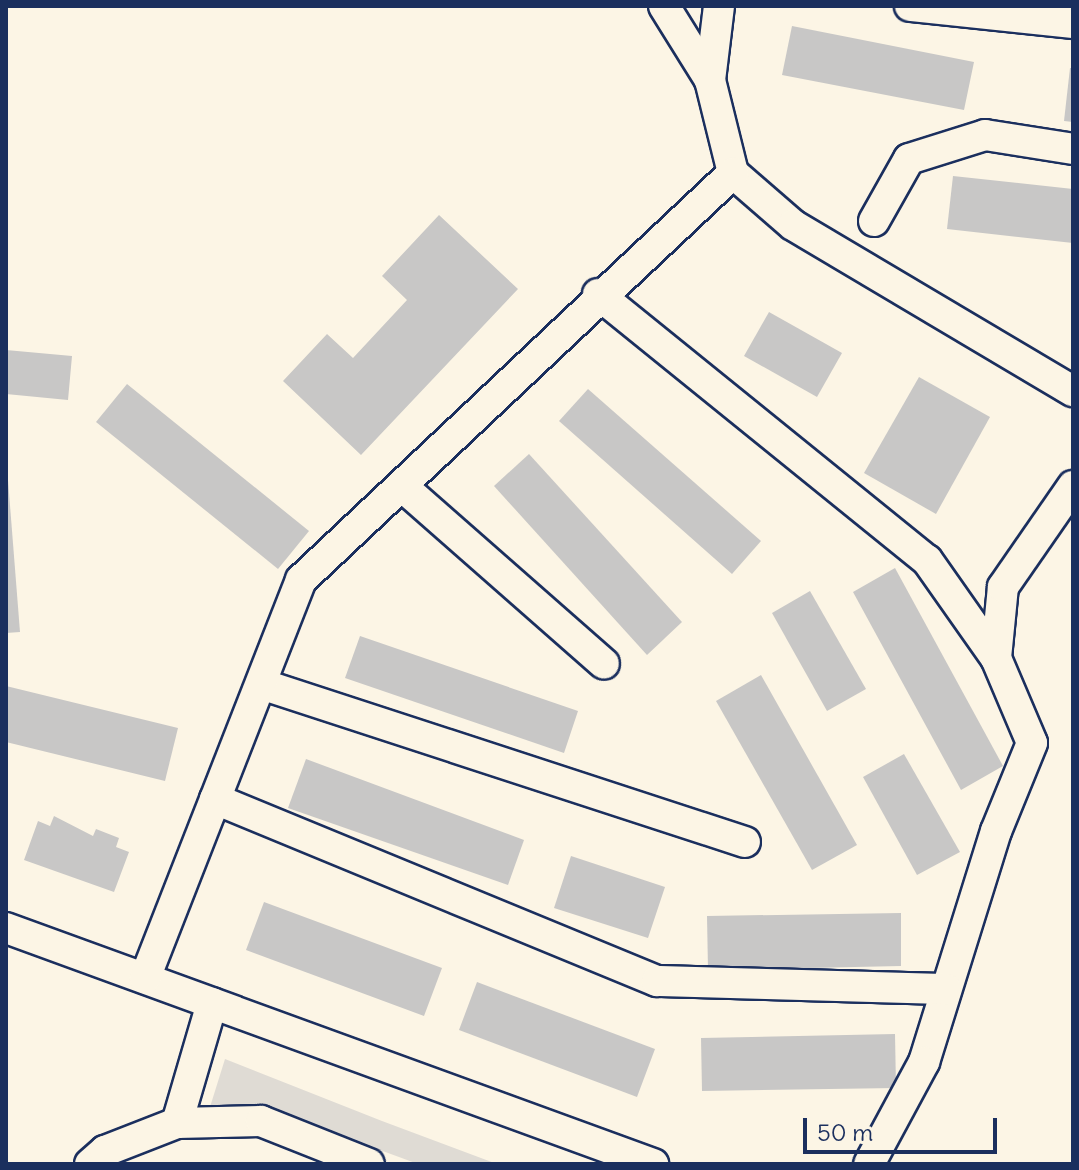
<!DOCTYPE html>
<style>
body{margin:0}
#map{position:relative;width:1079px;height:1170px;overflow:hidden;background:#fcf5e5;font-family:Delius,sans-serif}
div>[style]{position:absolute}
.green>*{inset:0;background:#dfdbd4}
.building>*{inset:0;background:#c8c7c6}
.roads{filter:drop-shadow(2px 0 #1b2f5e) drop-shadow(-2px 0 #1b2f5e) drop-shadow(0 2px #1b2f5e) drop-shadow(0 -2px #1b2f5e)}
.minor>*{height:30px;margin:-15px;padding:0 15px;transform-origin:15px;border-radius:15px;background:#fcf5e5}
span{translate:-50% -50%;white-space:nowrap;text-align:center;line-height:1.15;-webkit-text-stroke:7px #fcf5e5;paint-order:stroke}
.frame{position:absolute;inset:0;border:8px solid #1b2f5e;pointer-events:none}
.scale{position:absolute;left:803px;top:1118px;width:194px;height:36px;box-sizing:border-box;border:4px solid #1b2f5e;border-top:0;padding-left:10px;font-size:24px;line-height:28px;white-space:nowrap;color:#1b2f5e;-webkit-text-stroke:6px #fcf5e5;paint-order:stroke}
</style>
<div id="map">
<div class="green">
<div style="clip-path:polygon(225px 1059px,382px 1121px,497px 1164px,418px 1164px,263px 1107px,210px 1107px)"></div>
</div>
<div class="building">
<div style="clip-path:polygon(792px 26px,974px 62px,964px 110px,782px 75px)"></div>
<div style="clip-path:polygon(1070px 68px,1073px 68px,1073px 122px,1064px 121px)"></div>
<div style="clip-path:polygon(953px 176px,1073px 189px,1073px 243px,947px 229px)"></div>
<div style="clip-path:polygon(439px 215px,518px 289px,361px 455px,283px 381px,327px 334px,353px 358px,407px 300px,382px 276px)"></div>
<div style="clip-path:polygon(769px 312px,842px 353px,817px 397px,744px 356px)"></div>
<div style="clip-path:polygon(6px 350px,72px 356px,68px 400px,6px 394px)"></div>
<div style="clip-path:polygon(919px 377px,990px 417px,936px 514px,864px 473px)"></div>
<div style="clip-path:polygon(127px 384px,309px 531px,278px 569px,96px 422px)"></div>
<div style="clip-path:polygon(588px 389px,761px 541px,732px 574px,559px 421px)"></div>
<div style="clip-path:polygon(529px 454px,682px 622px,647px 655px,494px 486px)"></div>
<div style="clip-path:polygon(8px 480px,20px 632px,6px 633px,6px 481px)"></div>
<div style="clip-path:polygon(895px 568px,1003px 766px,961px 790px,853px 592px)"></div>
<div style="clip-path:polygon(810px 591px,866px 689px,827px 711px,772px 613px)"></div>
<div style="clip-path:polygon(360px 636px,578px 711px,564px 753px,345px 678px)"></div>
<div style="clip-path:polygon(761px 675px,857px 845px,812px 870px,716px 701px)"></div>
<div style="clip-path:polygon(6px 686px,178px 728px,165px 781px,6px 742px)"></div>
<div style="clip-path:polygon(904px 754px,960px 852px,917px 875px,863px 777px)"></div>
<div style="clip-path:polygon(306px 759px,524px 840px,508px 885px,288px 808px)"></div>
<div style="clip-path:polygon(54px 816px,93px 836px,96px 829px,119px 838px,116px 847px,129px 852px,114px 892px,24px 860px,38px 821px,50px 826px)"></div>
<div style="clip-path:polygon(571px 856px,665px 887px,648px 938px,554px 908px)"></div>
<div style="clip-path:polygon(264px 902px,442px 968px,424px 1016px,246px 950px)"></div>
<div style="clip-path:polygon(901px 913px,901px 966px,708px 970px,707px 916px)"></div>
<div style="clip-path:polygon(477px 982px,655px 1049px,637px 1097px,459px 1030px)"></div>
<div style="clip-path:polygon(895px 1034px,896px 1088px,702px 1091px,701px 1038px)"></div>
</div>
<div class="roads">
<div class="minor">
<div style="left:664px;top:6px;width:87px;rotate:58.1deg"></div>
<div style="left:719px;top:6px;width:75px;rotate:96.9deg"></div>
<div style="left:710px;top:80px;width:96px;rotate:76.1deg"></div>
<div style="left:733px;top:173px;width:79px;rotate:40.9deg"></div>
<div style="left:793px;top:225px;width:326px;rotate:30.7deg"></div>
<div style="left:910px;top:6px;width:164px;rotate:6deg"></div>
<div style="left:874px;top:221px;width:71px;rotate:-60.6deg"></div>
<div style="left:909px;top:159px;width:80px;rotate:-17.5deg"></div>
<div style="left:985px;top:135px;width:89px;rotate:9deg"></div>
<div style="left:598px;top:294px;width:423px;rotate:39deg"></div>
<div style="left:927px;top:560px;width:120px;rotate:54.9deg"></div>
<div style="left:996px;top:658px;width:92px;rotate:67deg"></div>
<div style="left:1032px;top:743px;width:95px;rotate:112.2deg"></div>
<div style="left:996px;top:831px;width:242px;rotate:107.3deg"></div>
<div style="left:924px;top:1062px;width:116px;rotate:118.3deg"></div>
<div style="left:404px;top:488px;width:266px;rotate:41.3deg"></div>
<div style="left:996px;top:658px;width:71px;rotate:-84.4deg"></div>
<div style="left:1003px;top:587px;width:123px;rotate:-55.3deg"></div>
<div style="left:261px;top:684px;width:509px;rotate:18.08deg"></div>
<div style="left:215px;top:799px;width:478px;rotate:22.4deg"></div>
<div style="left:657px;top:981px;width:289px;rotate:1.6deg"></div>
<div style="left:6px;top:928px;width:689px;rotate:20.04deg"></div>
<div style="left:145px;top:978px;width:427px;rotate:-68.6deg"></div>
<div style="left:301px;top:580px;width:594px;rotate:-43.29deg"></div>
<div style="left:177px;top:1123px;width:125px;rotate:-73.7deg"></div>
<div style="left:90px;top:1164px;width:20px;rotate:-41deg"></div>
<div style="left:105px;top:1151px;width:77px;rotate:-21.3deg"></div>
<div style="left:177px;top:1123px;width:84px;rotate:-1.4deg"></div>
<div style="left:261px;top:1121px;width:116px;rotate:21.7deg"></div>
</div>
</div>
<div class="frame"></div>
<div class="scale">50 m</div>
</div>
